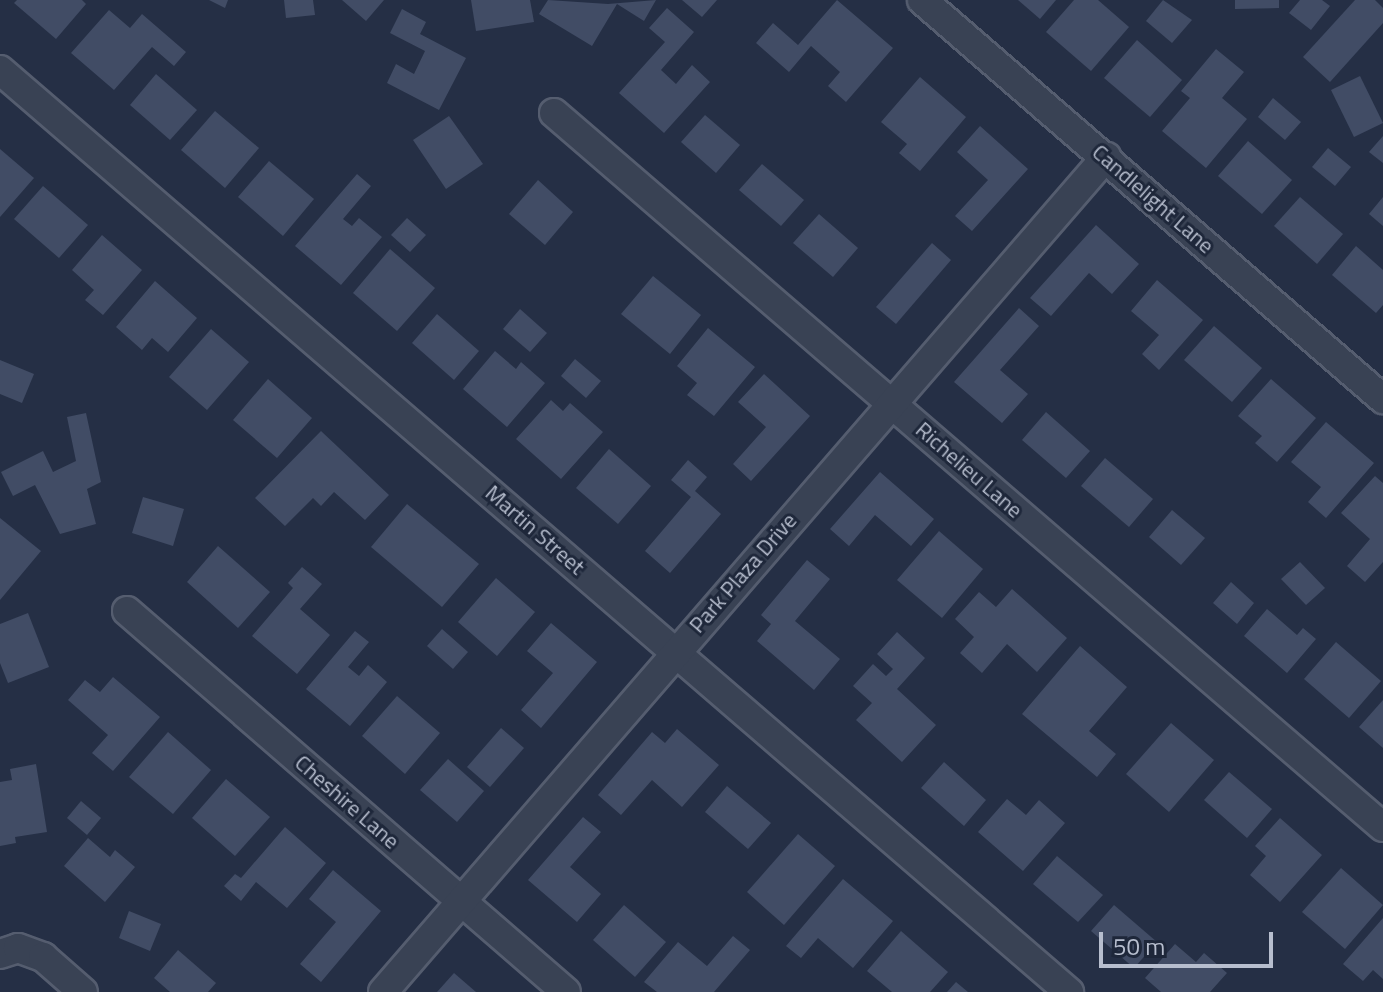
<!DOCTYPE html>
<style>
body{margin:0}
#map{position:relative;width:1383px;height:992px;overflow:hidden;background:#252f45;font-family:"Titillium Web",sans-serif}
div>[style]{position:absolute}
.building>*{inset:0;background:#414c65}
.roads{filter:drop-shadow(2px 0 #555d6f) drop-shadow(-2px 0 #555d6f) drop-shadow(0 2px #555d6f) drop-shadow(0 -2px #555d6f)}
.minor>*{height:28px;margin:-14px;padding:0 14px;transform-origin:14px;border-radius:14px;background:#394254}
span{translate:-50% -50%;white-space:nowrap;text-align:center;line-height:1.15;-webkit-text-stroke:6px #1e273a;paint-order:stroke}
.street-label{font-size:22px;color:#b7bece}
.scale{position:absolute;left:1099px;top:932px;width:174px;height:36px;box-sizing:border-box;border:4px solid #b7bece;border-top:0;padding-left:10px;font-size:24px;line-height:28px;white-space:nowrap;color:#b7bece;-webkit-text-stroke:6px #1e273a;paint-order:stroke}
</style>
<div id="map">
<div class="building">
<div style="clip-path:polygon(17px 0,82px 0,86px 4px,56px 39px,14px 3px)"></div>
<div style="clip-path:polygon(209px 0,228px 0,225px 8px)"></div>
<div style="clip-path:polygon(284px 0,313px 0,315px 15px,286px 18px)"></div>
<div style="clip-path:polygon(342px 0,384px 0,366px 21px)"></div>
<div style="clip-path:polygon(471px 0,530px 0,534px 22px,476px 31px)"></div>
<div style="clip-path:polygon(548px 0,608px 4px,656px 0,644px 21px,617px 4px,592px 46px,539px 14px)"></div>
<div style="clip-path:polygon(682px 0,717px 0,702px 17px)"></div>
<div style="clip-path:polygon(837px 0,893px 48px,846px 102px,828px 86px,840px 72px,811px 46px,789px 72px,756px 43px,773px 23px,798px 45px)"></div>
<div style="clip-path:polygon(1018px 0,1056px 0,1040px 19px)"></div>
<div style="clip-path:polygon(1074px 0,1098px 0,1129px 27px,1091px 71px,1046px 32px)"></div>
<div style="clip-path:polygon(1163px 0,1192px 20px,1172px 43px,1146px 21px)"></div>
<div style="clip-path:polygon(1235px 0,1279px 0,1279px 8px,1235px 9px)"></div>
<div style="clip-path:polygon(1300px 0,1322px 0,1330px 6px,1311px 30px,1289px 13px)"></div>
<div style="clip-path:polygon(1355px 0,1375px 0,1383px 8px,1383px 23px,1330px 82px,1303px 57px)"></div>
<div style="clip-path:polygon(667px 8px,694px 32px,661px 70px,676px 84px,692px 65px,710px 82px,664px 133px,619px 93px,665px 42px,649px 28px)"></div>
<div style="clip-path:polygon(402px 9px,426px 22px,420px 34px,466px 58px,439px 110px,387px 83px,396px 64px,414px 74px,425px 51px,390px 33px)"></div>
<div style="clip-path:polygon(109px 10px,130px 28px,142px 14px,186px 52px,174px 66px,152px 47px,114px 90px,71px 53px)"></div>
<div style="clip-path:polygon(1137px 40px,1182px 80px,1150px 117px,1104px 78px)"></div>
<div style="clip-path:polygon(1216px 49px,1244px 72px,1222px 98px,1247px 119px,1206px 168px,1162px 131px,1190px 98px,1181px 91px)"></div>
<div style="clip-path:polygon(156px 74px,197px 110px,170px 140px,130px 105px)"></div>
<div style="clip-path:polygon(1360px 76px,1383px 123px,1354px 137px,1331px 90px)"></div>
<div style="clip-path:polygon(920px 77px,966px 117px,920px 171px,899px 153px,907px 144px,881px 122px)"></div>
<div style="clip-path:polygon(1273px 98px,1301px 122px,1285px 140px,1258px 117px)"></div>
<div style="clip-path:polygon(215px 111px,259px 148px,225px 188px,181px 150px)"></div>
<div style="clip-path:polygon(705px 115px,740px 145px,716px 173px,681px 142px)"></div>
<div style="clip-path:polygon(449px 116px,483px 164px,446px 189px,413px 140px)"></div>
<div style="clip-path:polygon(980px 126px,1028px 169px,972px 231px,955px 216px,988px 180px,957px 152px)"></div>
<div style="clip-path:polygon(1383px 136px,1383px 163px,1369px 152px)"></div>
<div style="clip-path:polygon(1248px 141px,1292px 180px,1262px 214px,1218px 176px)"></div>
<div style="clip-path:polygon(1328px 148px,1351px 167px,1335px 186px,1312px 167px)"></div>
<div style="clip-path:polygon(0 149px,34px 178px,0 217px)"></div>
<div style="clip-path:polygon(269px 161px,314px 199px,283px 236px,238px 197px)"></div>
<div style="clip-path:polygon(762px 164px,804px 200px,781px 226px,739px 190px)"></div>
<div style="clip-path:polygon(357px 174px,371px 186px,343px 219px,352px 226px,359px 218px,382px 237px,341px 285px,295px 246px)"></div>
<div style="clip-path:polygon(538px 180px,573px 212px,545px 245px,509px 214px)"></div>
<div style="clip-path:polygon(43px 186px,88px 225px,59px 258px,14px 219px)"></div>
<div style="clip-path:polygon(1300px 197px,1343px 234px,1317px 264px,1274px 226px)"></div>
<div style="clip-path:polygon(1383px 197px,1383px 226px,1369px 214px)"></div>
<div style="clip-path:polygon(819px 214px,858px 248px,833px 277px,793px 243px)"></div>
<div style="clip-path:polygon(407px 218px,426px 235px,410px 252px,391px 235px)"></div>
<div style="clip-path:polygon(1096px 225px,1139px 264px,1112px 294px,1089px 273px,1051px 316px,1030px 298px)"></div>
<div style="clip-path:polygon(102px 235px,142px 270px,103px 315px,85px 300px,94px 290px,72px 270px)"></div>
<div style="clip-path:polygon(932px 243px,951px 260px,896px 324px,876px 307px)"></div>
<div style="clip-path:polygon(1356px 246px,1383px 270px,1383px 305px,1376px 313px,1332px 275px)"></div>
<div style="clip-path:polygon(390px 249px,435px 288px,397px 331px,353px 293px)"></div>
<div style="clip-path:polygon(653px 276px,701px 315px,670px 354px,621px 314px)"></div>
<div style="clip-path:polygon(1157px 280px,1203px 320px,1159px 370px,1142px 354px,1159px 335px,1131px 311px)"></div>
<div style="clip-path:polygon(155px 281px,197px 318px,168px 352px,152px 338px,142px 350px,116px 327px)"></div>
<div style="clip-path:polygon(1019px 308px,1039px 326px,1000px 370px,1028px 394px,1002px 423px,954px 382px)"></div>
<div style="clip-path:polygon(520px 309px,547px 333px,530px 352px,503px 329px)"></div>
<div style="clip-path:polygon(437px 314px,479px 351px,454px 380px,412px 343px)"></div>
<div style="clip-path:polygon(1214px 326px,1262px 368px,1232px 402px,1184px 360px)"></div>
<div style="clip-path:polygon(708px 328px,755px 367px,714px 416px,687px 395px,697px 383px,677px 366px)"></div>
<div style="clip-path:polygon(211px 329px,249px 362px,207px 410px,169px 377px)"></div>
<div style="clip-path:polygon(495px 351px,516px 369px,521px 362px,545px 383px,507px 427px,463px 389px)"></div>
<div style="clip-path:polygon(575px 359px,601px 381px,586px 398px,561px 376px)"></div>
<div style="clip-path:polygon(0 360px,34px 374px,22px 403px,0 394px)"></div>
<div style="clip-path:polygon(764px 374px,810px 416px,751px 481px,733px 464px,766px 427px,738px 402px)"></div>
<div style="clip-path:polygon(268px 379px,312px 418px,277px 458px,233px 420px)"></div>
<div style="clip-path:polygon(1271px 379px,1316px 418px,1277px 462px,1255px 443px,1262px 436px,1238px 416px)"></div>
<div style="clip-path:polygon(551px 400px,563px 411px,570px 403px,603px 432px,561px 479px,516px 439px)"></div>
<div style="clip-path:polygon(1046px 412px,1090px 451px,1066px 478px,1022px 440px)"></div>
<div style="clip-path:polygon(86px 413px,101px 482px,87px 489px,96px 524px,60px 534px,35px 485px,13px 496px,1px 472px,43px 451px,53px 472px,76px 461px,67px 417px)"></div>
<div style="clip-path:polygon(1326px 422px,1374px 463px,1326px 518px,1308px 502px,1321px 487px,1291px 462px)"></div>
<div style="clip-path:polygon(321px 431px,389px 495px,365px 520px,334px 492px,321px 506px,313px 498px,285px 526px,255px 498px)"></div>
<div style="clip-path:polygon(609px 449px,651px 486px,618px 524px,576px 488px)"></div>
<div style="clip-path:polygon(1105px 458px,1153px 499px,1129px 527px,1081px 486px)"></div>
<div style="clip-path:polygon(688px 460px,707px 477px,695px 491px,721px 514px,670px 573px,645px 551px,691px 497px,671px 480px)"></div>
<div style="clip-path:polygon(880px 472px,934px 519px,911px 546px,875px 515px,849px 546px,830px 529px)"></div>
<div style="clip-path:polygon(1375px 476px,1383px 483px,1383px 562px,1365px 582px,1347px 566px,1370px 539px,1341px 513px)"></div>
<div style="clip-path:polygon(143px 497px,184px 509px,173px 546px,132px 533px)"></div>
<div style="clip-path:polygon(407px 504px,479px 564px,442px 607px,371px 547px)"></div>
<div style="clip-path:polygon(1172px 510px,1205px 538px,1181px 565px,1149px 537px)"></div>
<div style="clip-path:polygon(0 518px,41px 551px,0 600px)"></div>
<div style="clip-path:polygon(939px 531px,983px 569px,942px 618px,897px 580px)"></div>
<div style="clip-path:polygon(218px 546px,270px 592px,238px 628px,187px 582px)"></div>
<div style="clip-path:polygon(807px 560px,830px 579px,795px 621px,840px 659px,814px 690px,757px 641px,771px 624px,761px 615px)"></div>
<div style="clip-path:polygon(1300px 562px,1325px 588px,1306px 605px,1281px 579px)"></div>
<div style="clip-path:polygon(302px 567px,322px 584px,300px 609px,330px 635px,297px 674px,252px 636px,293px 588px,288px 583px)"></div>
<div style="clip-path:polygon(496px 578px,535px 612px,497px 656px,458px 622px)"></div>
<div style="clip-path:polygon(1231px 582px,1254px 603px,1237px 624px,1213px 603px)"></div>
<div style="clip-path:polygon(1012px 589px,1067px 638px,1037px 672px,1007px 644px,982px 673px,960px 653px,974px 637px,955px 619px,979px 592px,996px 607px)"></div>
<div style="clip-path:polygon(1267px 609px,1297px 635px,1303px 628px,1316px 639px,1287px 673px,1244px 636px)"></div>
<div style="clip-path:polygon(28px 613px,49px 667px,8px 683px,0 663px,0 624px)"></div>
<div style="clip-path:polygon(551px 623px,597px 662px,541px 728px,521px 710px,553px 673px,527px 651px)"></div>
<div style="clip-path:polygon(442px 629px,468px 652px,453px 669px,427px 646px)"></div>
<div style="clip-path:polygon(355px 631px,369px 642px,348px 667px,359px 676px,368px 665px,387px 682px,350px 726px,306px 689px)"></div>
<div style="clip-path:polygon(897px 632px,925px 658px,897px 689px,936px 725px,902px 762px,856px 720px,872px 703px,853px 686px,873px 664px,886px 676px,893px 669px,877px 654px)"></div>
<div style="clip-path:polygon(1336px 642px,1381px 681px,1349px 718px,1304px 679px)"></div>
<div style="clip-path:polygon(1080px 646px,1127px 687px,1089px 731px,1116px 754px,1097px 777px,1022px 714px)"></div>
<div style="clip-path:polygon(113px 677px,160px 717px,113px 771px,92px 753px,108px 735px,68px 700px,85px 680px,100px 692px)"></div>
<div style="clip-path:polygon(397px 696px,440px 733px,405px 774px,362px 736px)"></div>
<div style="clip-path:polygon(1383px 700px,1383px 748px,1359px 727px)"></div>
<div style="clip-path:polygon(1171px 723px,1214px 760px,1169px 812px,1126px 774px)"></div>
<div style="clip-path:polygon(501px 728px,524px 748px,490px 787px,467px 767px)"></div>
<div style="clip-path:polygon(677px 729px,719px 765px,682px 807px,652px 780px,621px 815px,598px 795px,652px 732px,665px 743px)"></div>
<div style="clip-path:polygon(168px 732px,211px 770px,173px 814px,129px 777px)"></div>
<div style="clip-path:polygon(448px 759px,484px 791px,457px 822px,420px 790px)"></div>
<div style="clip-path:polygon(944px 762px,986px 800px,964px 826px,921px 788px)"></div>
<div style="clip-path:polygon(36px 764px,47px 832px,15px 837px,16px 843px,0 846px,0 782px,12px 780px,10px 769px)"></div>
<div style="clip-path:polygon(1229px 772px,1272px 809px,1247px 838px,1204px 800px)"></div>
<div style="clip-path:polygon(226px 779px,270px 817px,235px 856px,192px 818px)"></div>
<div style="clip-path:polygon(727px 786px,771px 823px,748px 849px,705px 812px)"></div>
<div style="clip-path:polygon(1007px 799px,1026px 815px,1039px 800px,1065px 823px,1023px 871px,978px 832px)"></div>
<div style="clip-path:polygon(81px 801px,101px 818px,87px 835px,67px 818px)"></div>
<div style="clip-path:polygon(583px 817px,601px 832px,570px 867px,601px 894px,577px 922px,528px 880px)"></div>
<div style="clip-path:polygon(1280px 818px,1322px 855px,1280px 902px,1250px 875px,1266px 856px,1255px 846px)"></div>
<div style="clip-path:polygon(285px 827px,326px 863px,287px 908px,256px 882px,241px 901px,224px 886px,235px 874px,241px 878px)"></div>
<div style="clip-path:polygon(798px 834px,835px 866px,784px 925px,747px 892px)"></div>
<div style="clip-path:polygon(88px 838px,110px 857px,115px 850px,135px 867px,105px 902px,64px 866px)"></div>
<div style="clip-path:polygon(1057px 856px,1103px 895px,1078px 922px,1033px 884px)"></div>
<div style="clip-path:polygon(1341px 868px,1383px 905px,1345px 949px,1302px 912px)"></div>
<div style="clip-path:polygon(333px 870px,381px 911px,321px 982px,300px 964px,336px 922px,309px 899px)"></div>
<div style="clip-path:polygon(843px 879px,893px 921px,853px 968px,818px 938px,801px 958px,786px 946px)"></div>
<div style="clip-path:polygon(624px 905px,666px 942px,635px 977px,593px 940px)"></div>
<div style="clip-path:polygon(1114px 905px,1157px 942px,1134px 968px,1091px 931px)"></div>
<div style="clip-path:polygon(129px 911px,161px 924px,150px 951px,119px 938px)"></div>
<div style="clip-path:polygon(1383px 918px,1383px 979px,1373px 970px,1363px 981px,1343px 964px)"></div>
<div style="clip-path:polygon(901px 931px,948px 972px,930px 992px,892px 992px,867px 971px)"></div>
<div style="clip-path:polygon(733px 936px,750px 950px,714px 992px,657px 992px,644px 982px,678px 942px,707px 966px)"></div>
<div style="clip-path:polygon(1175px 944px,1196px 962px,1204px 953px,1227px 973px,1210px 992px,1161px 992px,1145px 978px)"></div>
<div style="clip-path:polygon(178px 950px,216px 983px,208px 992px,170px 992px,154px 978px)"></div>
<div style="clip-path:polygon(454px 973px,476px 992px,437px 992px)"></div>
<div style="clip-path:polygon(956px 982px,968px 992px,947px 992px)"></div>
</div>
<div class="roads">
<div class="minor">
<div style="left:922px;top:0;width:610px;rotate:40.88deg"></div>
<div style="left:0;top:70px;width:1412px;rotate:40.78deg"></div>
<div style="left:554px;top:113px;width:1094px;rotate:40.74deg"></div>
<div style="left:127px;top:611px;width:581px;rotate:40.95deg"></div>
<div style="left:0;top:954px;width:19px;rotate:-18deg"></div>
<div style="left:18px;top:948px;width:27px;rotate:20deg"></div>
<div style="left:43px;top:957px;width:53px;rotate:41.2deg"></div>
<div style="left:383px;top:992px;width:1105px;rotate:-49.11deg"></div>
</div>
</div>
<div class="street-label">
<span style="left:1153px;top:199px;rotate:41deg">Candlelight Lane</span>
<span style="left:969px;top:470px;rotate:41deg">Richelieu Lane</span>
<span style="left:535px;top:530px;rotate:41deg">Martin Street</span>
<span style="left:743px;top:573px;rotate:-49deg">Park Plaza Drive</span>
<span style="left:347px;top:802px;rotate:41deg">Cheshire Lane</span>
</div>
<div class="scale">50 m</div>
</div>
